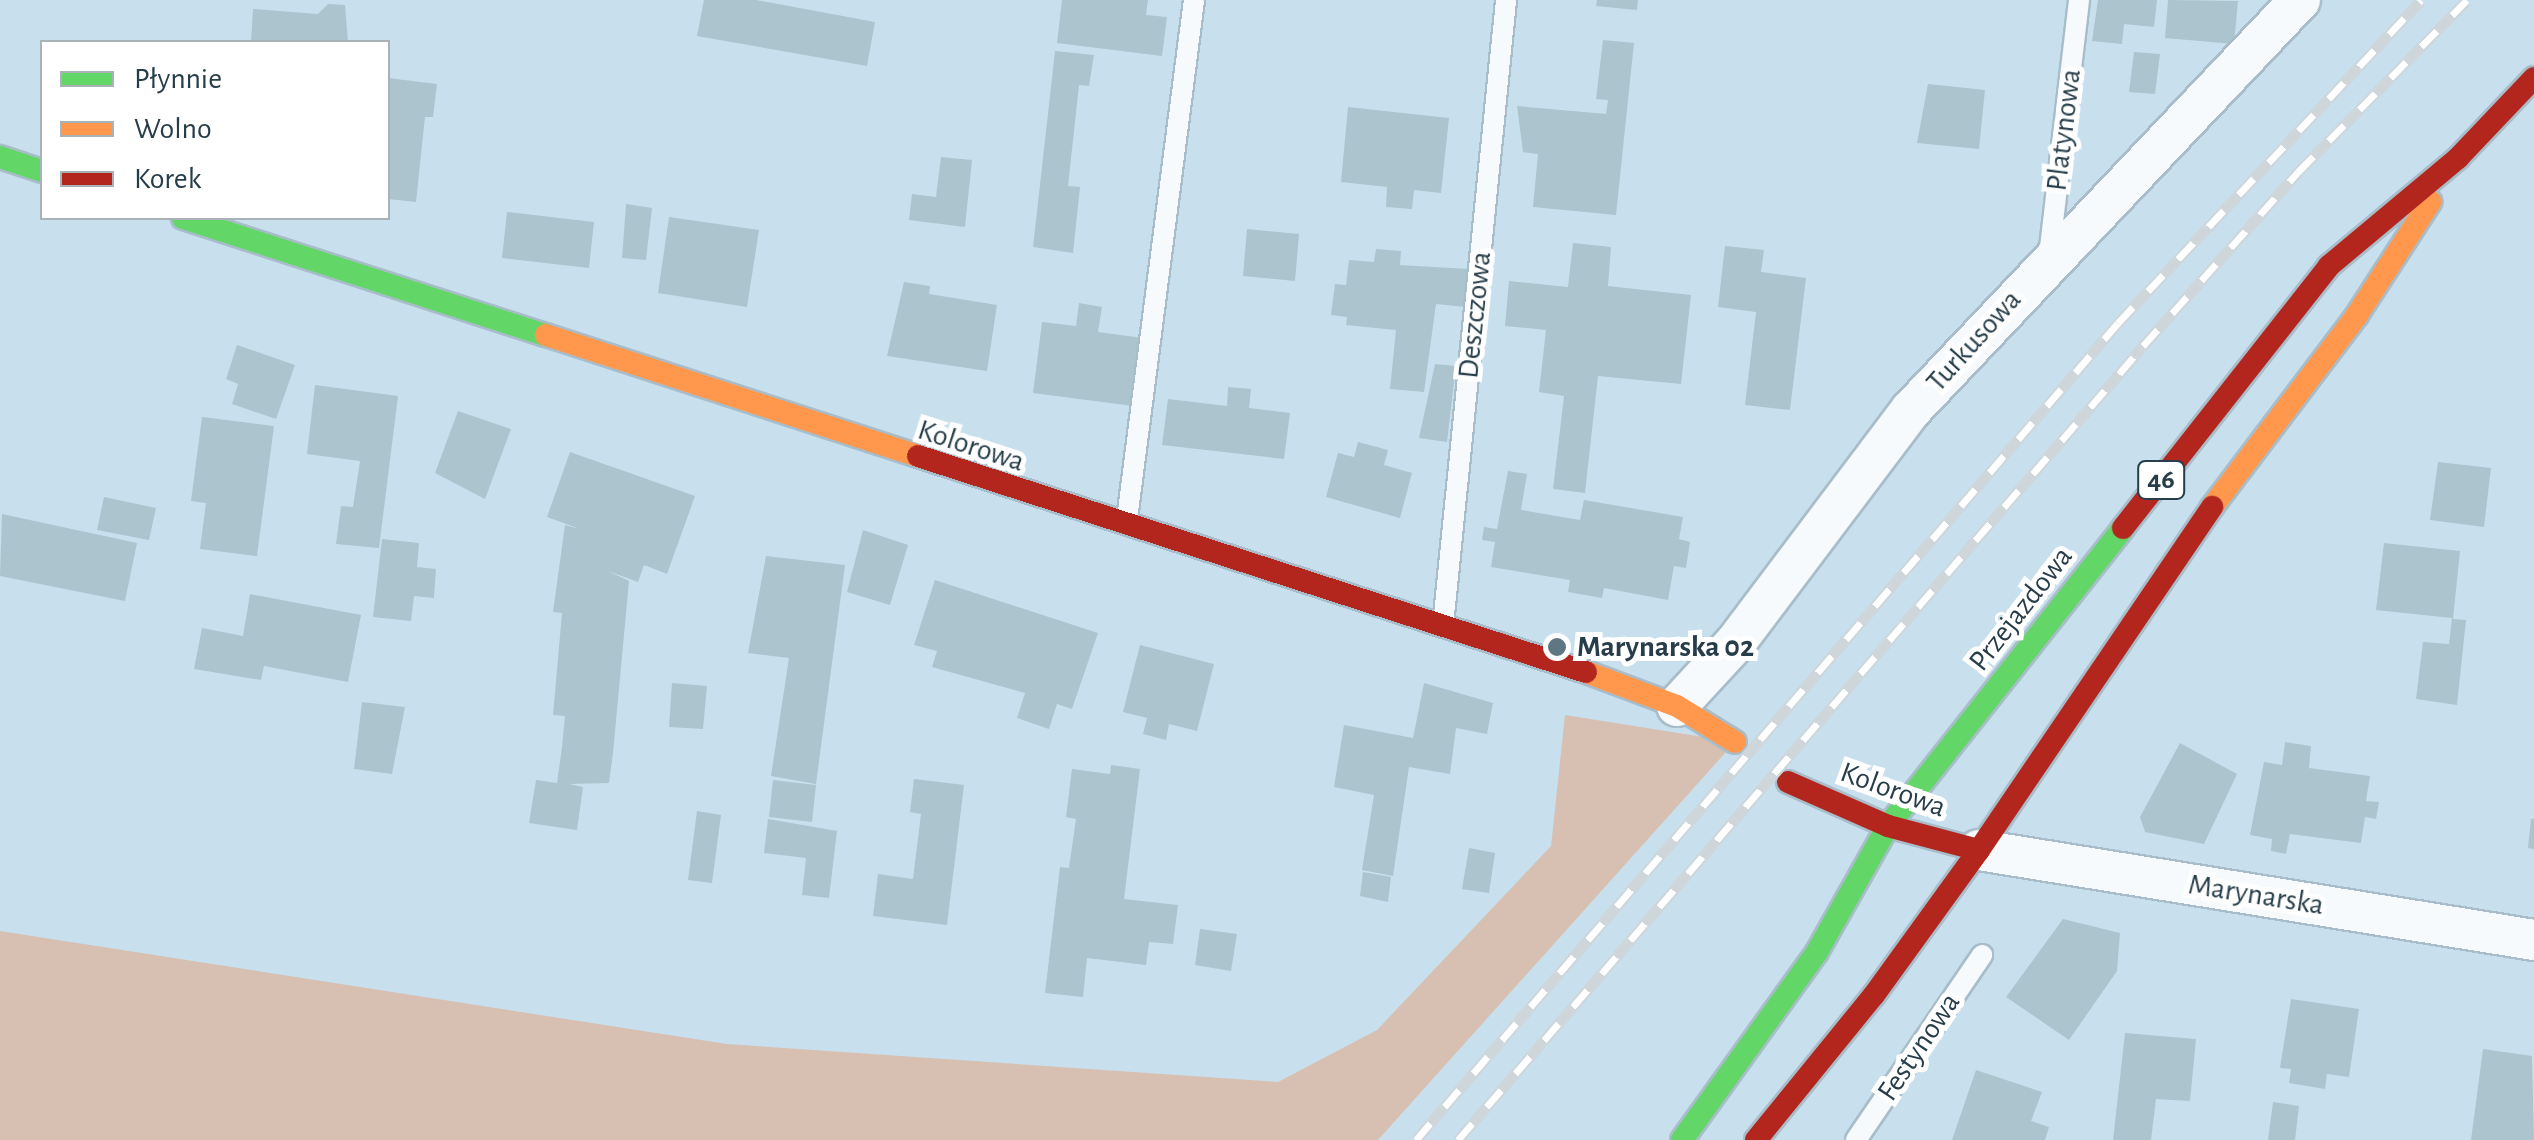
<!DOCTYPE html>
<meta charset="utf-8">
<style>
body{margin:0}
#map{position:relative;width:2534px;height:1140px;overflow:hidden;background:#c8e0ee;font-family:"Alegreya Sans",sans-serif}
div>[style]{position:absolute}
.green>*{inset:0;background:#d7c0b2}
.building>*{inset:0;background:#acc4cd}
.roads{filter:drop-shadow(2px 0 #a8bdc9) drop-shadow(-2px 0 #a8bdc9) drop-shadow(0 2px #a8bdc9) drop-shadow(0 -2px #a8bdc9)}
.lane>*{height:20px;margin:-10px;padding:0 10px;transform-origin:10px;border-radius:10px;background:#f7fafc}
.street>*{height:40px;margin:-20px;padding:0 20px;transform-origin:20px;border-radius:20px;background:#f7fafc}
.fast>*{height:22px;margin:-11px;padding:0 11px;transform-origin:11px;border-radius:11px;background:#63d668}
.slow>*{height:22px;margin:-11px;padding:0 11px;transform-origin:11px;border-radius:11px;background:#ff974d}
.jam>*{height:22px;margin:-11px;padding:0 11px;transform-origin:11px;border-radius:11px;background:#b3261e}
.rail>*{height:11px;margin-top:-5.5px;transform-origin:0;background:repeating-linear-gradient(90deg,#fff 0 22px,#ced6da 0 44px);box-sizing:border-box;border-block:2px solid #ced6da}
.dots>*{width:28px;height:28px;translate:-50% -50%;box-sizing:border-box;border:5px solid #fff;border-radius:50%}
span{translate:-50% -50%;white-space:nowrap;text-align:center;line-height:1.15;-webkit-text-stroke:10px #fff;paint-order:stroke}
.shield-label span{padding:2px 8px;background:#fff;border:2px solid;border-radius:8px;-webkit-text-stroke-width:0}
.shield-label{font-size:28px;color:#273e4a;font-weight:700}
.street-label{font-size:30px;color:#273e4a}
.poi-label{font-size:30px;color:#273e4a;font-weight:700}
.left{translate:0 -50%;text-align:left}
.legend{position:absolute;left:40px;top:40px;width:350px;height:180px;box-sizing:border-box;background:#fff;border:2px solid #a9b2b7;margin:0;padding:12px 18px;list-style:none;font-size:30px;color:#273e4a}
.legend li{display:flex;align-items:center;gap:20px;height:50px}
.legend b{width:50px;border:2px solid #a9b2b7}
</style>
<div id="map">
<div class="green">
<div style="clip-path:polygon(1565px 715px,1735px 742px,1378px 1140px,0 1140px,0 931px,727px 1044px,1278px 1082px,1377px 1030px,1551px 846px)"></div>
</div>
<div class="building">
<div style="clip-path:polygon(704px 0,756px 0,875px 22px,867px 66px,697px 36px)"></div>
<div style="clip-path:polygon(1062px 0,1148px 0,1146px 15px,1167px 17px,1162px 56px,1057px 43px)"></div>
<div style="clip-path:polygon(1597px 0,1638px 0,1637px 10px,1596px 6px)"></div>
<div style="clip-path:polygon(2098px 0,2157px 0,2154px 27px,2124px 24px,2122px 44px,2092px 41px)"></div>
<div style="clip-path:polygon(2168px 0,2238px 1px,2234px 44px,2165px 38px)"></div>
<div style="clip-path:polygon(328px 4px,345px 5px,348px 42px,251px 42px,253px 9px,318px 14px)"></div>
<div style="clip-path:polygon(1603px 40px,1634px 43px,1616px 215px,1533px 207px,1538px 154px,1523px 152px,1517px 106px,1606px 114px,1608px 100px,1596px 99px)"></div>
<div style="clip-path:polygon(1055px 51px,1094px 55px,1089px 86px,1079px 85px,1068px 186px,1080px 187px,1073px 253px,1033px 247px)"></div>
<div style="clip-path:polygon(2134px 52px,2160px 54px,2155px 94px,2129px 92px)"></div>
<div style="clip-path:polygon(388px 78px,437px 84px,433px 117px,425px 117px,416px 202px,388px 199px)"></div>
<div style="clip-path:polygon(1928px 84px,1985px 90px,1979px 149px,1917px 143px)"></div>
<div style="clip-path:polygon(1348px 107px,1449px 118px,1441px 193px,1414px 190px,1412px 209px,1386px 207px,1387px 187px,1341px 182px)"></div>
<div style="clip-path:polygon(941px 157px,972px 160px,965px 227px,909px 220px,912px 194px,936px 197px)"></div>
<div style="clip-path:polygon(626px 204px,652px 208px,646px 260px,622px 258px)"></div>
<div style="clip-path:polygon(507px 212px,594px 222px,589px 268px,502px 258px)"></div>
<div style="clip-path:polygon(669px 217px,759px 230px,747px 307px,658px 293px)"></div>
<div style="clip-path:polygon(1247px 229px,1299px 234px,1295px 281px,1243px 276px)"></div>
<div style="clip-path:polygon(1573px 243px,1611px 247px,1608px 286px,1691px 295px,1681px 384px,1598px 376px,1585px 493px,1553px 489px,1564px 396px,1539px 392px,1546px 330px,1505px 326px,1509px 281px,1568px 287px)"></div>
<div style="clip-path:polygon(1725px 246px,1764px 250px,1761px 272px,1806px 278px,1790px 410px,1745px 405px,1756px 312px,1718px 307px)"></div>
<div style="clip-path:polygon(1376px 249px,1401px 251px,1400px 265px,1468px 269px,1465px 307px,1436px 304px,1424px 392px,1390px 389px,1396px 330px,1346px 325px,1347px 317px,1331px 315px,1335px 284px,1346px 285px,1349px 260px,1374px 262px)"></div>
<div style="clip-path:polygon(904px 282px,930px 286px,929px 294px,997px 305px,987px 371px,887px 356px)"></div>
<div style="clip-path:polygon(1079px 303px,1102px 307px,1098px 332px,1143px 338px,1133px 406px,1033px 393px,1042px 322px,1076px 326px)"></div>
<div style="clip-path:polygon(237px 345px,295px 365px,276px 419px,232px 404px,238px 384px,226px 379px)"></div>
<div style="clip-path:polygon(1435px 364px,1456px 366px,1447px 442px,1419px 438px)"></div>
<div style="clip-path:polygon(315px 385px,398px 396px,379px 548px,336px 544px,341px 506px,353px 507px,360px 461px,307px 454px)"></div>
<div style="clip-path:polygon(1228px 387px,1251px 389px,1249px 408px,1290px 413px,1284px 459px,1162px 445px,1168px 399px,1227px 406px)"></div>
<div style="clip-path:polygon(458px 411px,511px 429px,485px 499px,435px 473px)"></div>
<div style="clip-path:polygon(202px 417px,274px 426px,257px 556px,200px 549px,206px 503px,191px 501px)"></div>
<div style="clip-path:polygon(1358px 442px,1388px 450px,1384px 465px,1412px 473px,1400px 518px,1326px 497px,1338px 453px,1354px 457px)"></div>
<div style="clip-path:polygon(570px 452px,695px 496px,667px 574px,644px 565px,638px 582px,608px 571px,629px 581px,613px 753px,609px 783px,569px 784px,583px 787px,577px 830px,529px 823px,536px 780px,557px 783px,562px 747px,565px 716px,553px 715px,562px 613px,553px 612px,565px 525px,580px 529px,547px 517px)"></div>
<div style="clip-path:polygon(2438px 462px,2491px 468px,2484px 527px,2430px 520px)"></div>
<div style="clip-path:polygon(1508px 471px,1527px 474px,1521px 510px,1580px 520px,1584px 500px,1683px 517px,1679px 539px,1690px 542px,1686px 568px,1674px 566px,1668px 600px,1604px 588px,1602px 598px,1568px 592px,1570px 580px,1491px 567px,1495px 542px,1482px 540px,1484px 527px,1497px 529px)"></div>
<div style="clip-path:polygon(104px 497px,156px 508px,149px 540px,97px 530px)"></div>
<div style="clip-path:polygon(2px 514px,137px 543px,125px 601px,0 576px)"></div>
<div style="clip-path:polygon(863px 530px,908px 545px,890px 605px,847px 592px)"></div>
<div style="clip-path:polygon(382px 539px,419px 543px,417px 567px,436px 569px,434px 598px,414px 596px,411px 621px,373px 617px)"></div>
<div style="clip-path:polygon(2384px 543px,2460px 551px,2453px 619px,2466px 620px,2457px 705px,2416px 699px,2423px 642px,2449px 644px,2452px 618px,2376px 610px)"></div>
<div style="clip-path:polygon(766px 556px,845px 565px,816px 784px,771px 776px,789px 658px,748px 653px)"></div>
<div style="clip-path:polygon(935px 580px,1098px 633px,1072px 709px,1057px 704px,1049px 729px,1017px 718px,1025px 693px,932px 667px,937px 651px,914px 645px)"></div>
<div style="clip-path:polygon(250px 594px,361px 615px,348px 682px,264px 666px,261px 680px,194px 669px,202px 628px,243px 636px)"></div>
<div style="clip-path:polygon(1140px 645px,1214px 664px,1197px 731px,1169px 724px,1166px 740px,1143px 734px,1147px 718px,1123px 712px)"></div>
<div style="clip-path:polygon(672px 683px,707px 686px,703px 729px,669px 727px)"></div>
<div style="clip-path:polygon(1424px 683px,1493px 703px,1487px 734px,1456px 728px,1450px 774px,1409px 767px,1393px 876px,1362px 870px,1374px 795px,1334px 787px,1344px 725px,1413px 738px)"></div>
<div style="clip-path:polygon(362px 702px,405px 707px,392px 774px,354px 769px)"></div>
<div style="clip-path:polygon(2285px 742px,2311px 746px,2309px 768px,2370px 776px,2366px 801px,2379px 802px,2376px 819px,2365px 817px,2361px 843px,2290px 834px,2286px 854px,2271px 851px,2272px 839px,2250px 835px,2264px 762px,2282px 765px)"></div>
<div style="clip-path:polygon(2180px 743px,2237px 774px,2204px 844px,2145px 832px,2140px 817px)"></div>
<div style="clip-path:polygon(1111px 765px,1140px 769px,1124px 899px,1178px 905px,1173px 944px,1149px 942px,1146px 965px,1087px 958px,1083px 997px,1045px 993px,1060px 867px,1069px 868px,1076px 819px,1066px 817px,1072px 769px,1110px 774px)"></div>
<div style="clip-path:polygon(914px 779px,964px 785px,947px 925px,873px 916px,878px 874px,913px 879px,921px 814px,910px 812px)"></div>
<div style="clip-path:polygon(773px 780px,816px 785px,812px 822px,769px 817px)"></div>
<div style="clip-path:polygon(697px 811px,721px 815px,712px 883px,688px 880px)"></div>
<div style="clip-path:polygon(768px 819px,837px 831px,829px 898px,802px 895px,806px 858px,764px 853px)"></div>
<div style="clip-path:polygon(2531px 819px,2534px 819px,2534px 849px,2528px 848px)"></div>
<div style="clip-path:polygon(1469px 848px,1495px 853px,1489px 893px,1462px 889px)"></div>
<div style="clip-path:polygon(1363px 872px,1391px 877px,1388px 902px,1360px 896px)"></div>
<div style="clip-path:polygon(2063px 919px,2120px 933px,2117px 971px,2069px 1040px,2006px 997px)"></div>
<div style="clip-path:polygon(1200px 929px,1237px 934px,1231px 971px,1195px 965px)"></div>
<div style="clip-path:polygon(2291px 999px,2359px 1009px,2349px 1077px,2327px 1074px,2325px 1089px,2289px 1083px,2291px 1069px,2280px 1068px)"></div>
<div style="clip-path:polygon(2125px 1033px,2196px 1039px,2190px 1101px,2156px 1099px,2151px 1140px,2113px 1140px)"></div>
<div style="clip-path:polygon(2483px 1049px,2532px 1056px,2534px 1140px,2471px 1140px)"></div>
<div style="clip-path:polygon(1976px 1070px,2042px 1092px,2031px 1121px,2049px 1127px,2045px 1140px,1952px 1140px)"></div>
<div style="clip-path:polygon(2273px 1102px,2299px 1106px,2295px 1140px,2268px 1140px)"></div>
</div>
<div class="roads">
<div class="lane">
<div style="left:2049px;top:256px;width:258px;rotate:-83.3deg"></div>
<div style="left:1127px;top:519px;width:523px;rotate:-82.64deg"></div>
<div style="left:1443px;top:625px;width:628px;rotate:-84.24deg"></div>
<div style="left:1856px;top:1140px;width:224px;rotate:-55.7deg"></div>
</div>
<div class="street">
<div style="left:1677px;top:706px;width:87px;rotate:-47.3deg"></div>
<div style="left:1736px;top:642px;width:291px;rotate:-53deg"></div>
<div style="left:1911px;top:410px;width:565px;rotate:-46.51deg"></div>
<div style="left:1979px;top:850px;width:562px;rotate:9.21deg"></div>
</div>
<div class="fast">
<div style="left:0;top:157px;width:44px;rotate:18.4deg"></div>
<div style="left:183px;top:218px;width:381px;rotate:17.9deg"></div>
<div style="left:1682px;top:1140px;width:231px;rotate:-54.3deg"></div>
<div style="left:1817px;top:952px;width:145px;rotate:-60.6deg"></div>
<div style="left:1888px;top:826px;width:380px;rotate:-51.7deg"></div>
</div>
<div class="slow">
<div style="left:546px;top:335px;width:391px;rotate:18deg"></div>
<div style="left:2212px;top:507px;width:241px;rotate:-52.9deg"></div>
<div style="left:2357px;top:315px;width:135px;rotate:-57.1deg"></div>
<div style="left:1586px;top:672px;width:97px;rotate:20.5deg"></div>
<div style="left:1677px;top:706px;width:68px;rotate:31.8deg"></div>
</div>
<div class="jam">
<div style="left:918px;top:456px;width:702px;rotate:17.92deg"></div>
<div style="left:2123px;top:528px;width:333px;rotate:-51.8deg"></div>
<div style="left:2329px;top:266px;width:168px;rotate:-39.9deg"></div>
<div style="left:2458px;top:158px;width:110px;rotate:-46.5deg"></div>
<div style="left:1788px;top:782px;width:109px;rotate:23.7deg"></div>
<div style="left:1888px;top:826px;width:94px;rotate:14.8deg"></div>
<div style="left:1756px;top:1140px;width:187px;rotate:-50.9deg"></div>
<div style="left:1874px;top:995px;width:179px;rotate:-54.1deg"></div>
<div style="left:1979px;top:850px;width:415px;rotate:-55.8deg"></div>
</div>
</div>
<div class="rail">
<div style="left:1416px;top:1140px;width:1077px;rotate:-49.33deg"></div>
<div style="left:2118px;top:323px;width:443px;rotate:-46.8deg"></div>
<div style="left:1458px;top:1140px;width:1049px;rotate:-49.21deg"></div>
<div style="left:2143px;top:346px;width:233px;rotate:-48.3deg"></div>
<div style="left:2298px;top:172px;width:241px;rotate:-45.5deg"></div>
</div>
<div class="dots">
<div style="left:1557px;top:647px;background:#5f7783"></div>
</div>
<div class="shield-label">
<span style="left:2161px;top:480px">46</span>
</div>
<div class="street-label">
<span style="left:2064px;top:130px;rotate:-83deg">Platynowa</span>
<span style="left:1475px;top:315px;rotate:-84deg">Deszczowa</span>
<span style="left:1974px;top:341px;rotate:-48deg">Turkusowa</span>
<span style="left:971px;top:446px;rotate:18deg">Kolorowa</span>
<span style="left:2021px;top:609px;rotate:-52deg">Przejazdowa</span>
<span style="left:1893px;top:790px;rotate:20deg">Kolorowa</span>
<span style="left:2256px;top:895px;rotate:9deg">Marynarska</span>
<span style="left:1919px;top:1047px;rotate:-56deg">Festynowa</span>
</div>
<div class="poi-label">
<span class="left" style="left:1577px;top:647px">Marynarska 02</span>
</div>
<ul class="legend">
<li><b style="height:12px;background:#63d668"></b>Płynnie</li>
<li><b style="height:12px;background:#ff974d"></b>Wolno</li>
<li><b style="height:12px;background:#b3261e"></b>Korek</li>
</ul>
</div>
